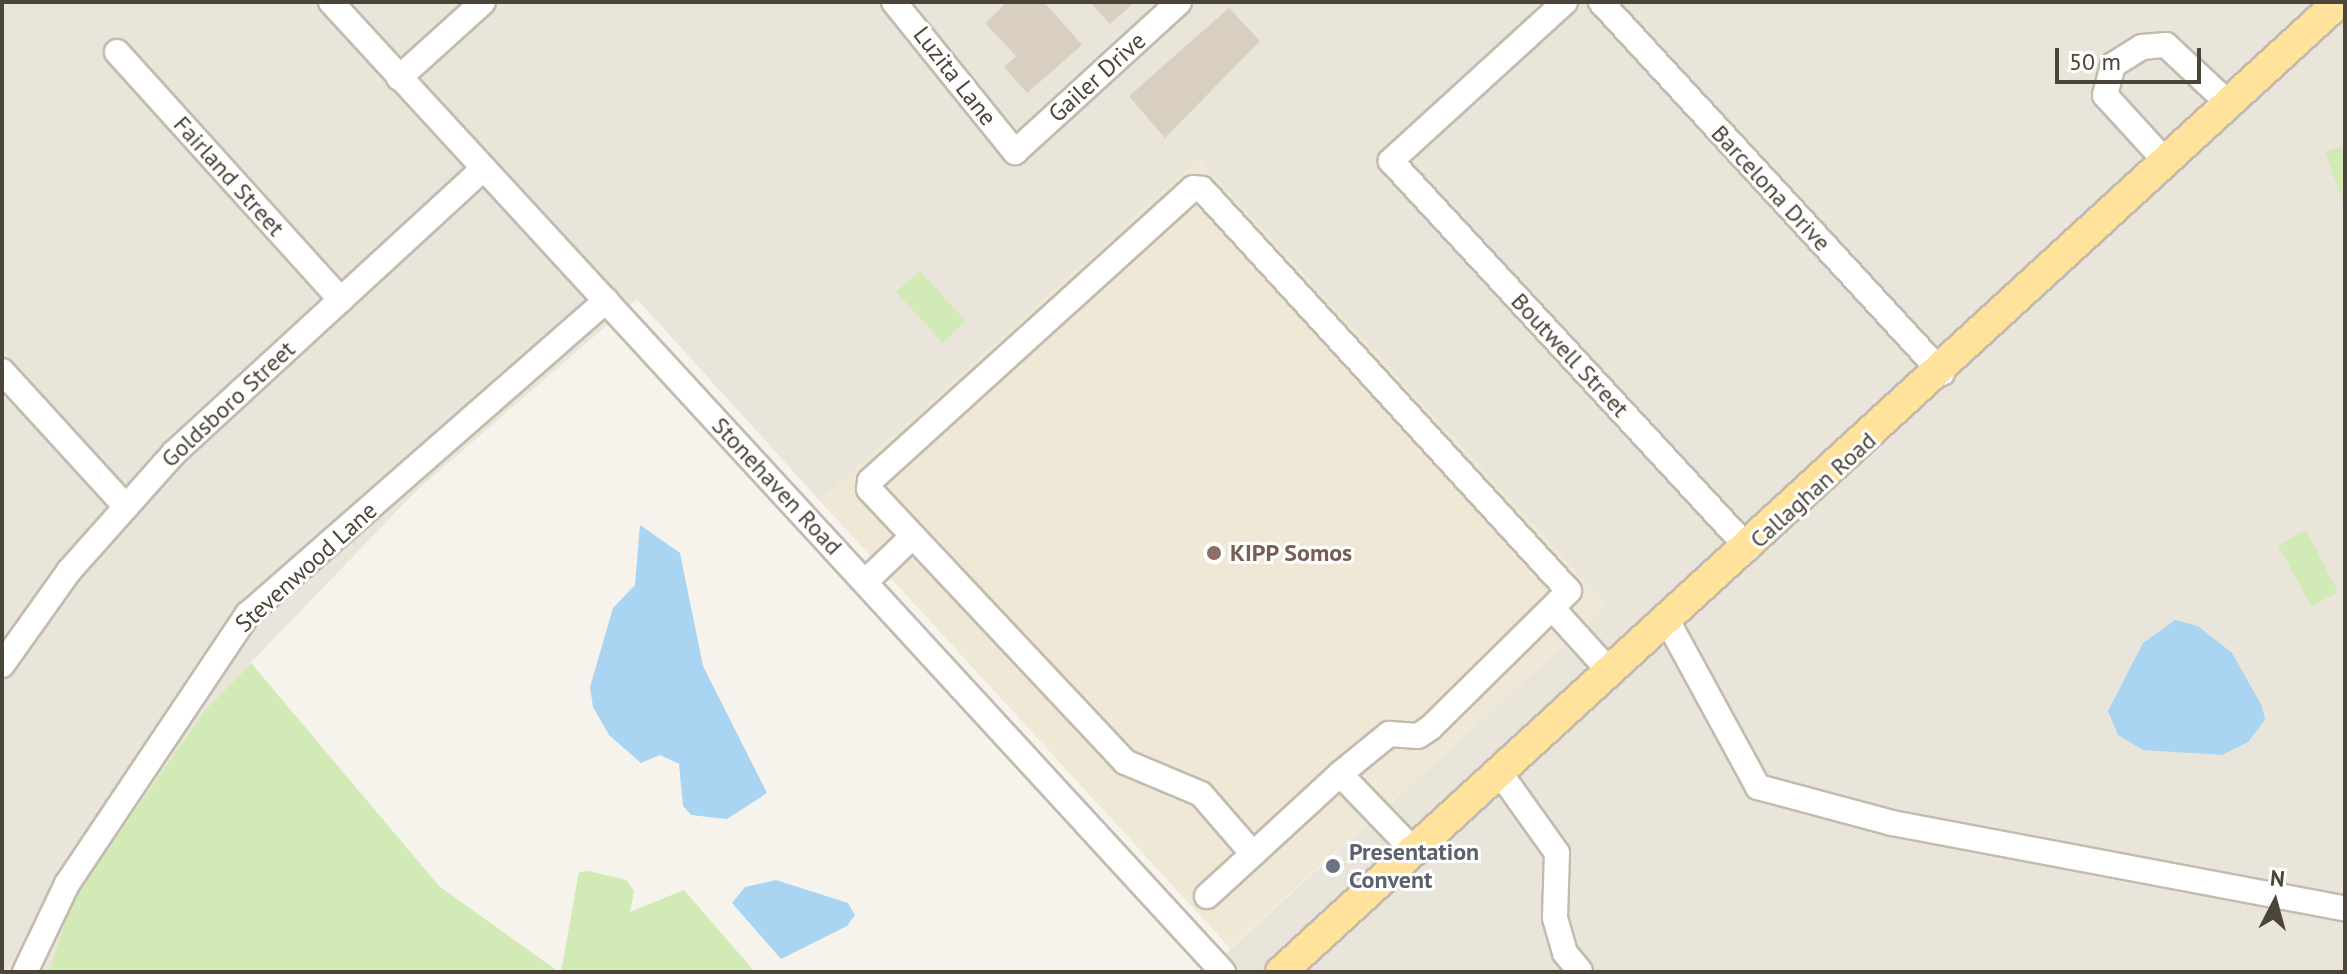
<!DOCTYPE html>
<style>
body{margin:0}
#map{position:relative;width:2347px;height:974px;overflow:hidden;background:#f6f3ec;font-family:"PT Sans",sans-serif}
div>[style]{position:absolute}
.residential>*{inset:0;background:#eae5da}
.education>*{inset:0;background:#efe8d6}
.green>*{inset:0;background:#d2eab5}
.water>*{inset:0;background:#a9d4f2}
.building>*{inset:0;background:#d8cfc1}
.roads{filter:drop-shadow(2px 0 #c2bbae) drop-shadow(-2px 0 #c2bbae) drop-shadow(0 2px #c2bbae) drop-shadow(0 -2px #c2bbae)}
.minor>*{height:24px;margin:-12px;padding:0 12px;transform-origin:12px;border-radius:12px;background:#fff}
.major>*{height:30px;margin:-15px;padding:0 15px;transform-origin:15px;border-radius:15px;background:#ffe39c}
.dots>*{width:22px;height:22px;translate:-50% -50%;box-sizing:border-box;border:4px solid #fff;border-radius:50%}
span{translate:-50% -50%;white-space:nowrap;text-align:center;line-height:1.15;-webkit-text-stroke:6px #fff;paint-order:stroke}
.street-label{font-size:24px;color:#4b4439}
.education-label{font-size:24px;color:#785e54;font-weight:700}
.left{translate:0 -50%;text-align:left}
.worship-label{font-size:24px;color:#5b616d;font-weight:700}
.frame{position:absolute;inset:0;border:4px solid #4b4439;pointer-events:none}
.north{position:absolute;left:2235px;top:862px;width:80px;height:80px;-webkit-text-stroke:6px #fff;paint-order:stroke;rotate:6deg;font-size:22px;font-weight:700;line-height:32px;text-align:center;color:#4b4439}
.north::after{content:'';display:block;margin:auto;width:28px;height:36px;background:#4b4439;clip-path:polygon(50% 0,100% 100%,50% 72%,0 100%)}
.scale{position:absolute;left:2055px;top:48px;width:146px;height:36px;box-sizing:border-box;border:4px solid #4b4439;border-top:0;padding-left:10px;font-size:24px;line-height:28px;white-space:nowrap;color:#4b4439;-webkit-text-stroke:6px #fff;paint-order:stroke}
</style>
<div id="map">
<div class="residential">
<div style="clip-path:polygon(2px 2px,2345px 2px,2345px 972px,1205px 972px,1607px 605px,1198px 159px,820px 501px,637px 299px,417px 490px,206px 709px,72px 900px,49px 972px,2px 972px)"></div>
</div>
<div class="education">
<div style="clip-path:polygon(1198px 158px,1607px 605px,1230px 948px,820px 501px)"></div>
</div>
<div class="green">
<div style="clip-path:polygon(2345px 145px,2345px 207px,2325px 152px)"></div>
<div style="clip-path:polygon(920px 271px,966px 321px,943px 343px,896px 292px)"></div>
<div style="clip-path:polygon(2306px 530px,2338px 592px,2311px 606px,2278px 545px)"></div>
<div style="clip-path:polygon(251px 663px,439px 886px,559px 972px,49px 972px,72px 900px,206px 709px)"></div>
<div style="clip-path:polygon(589px 871px,626px 880px,634px 891px,630px 912px,684px 890px,755px 972px,561px 972px,579px 872px)"></div>
</div>
<div class="water">
<div style="clip-path:polygon(640px 525px,680px 553px,703px 666px,767px 793px,727px 819px,691px 815px,683px 806px,679px 764px,660px 755px,641px 763px,609px 735px,593px 707px,590px 687px,613px 608px,635px 585px)"></div>
<div style="clip-path:polygon(2175px 620px,2198px 626px,2232px 653px,2262px 706px,2265px 720px,2248px 742px,2222px 755px,2143px 750px,2118px 735px,2108px 711px,2143px 643px)"></div>
<div style="clip-path:polygon(776px 880px,848px 903px,855px 915px,847px 926px,781px 959px,732px 903px,745px 887px)"></div>
</div>
<div class="building">
<div style="clip-path:polygon(1007px 2px,1044px 2px,1082px 45px,1027px 93px,1004px 67px,1016px 56px,985px 23px)"></div>
<div style="clip-path:polygon(1090px 2px,1135px 2px,1110px 24px)"></div>
<div style="clip-path:polygon(1229px 8px,1260px 41px,1165px 138px,1129px 96px)"></div>
</div>
<div class="roads">
<div class="minor">
<div style="left:331px;top:2px;width:1318px;rotate:47.4deg"></div>
<div style="left:894px;top:2px;width:193px;rotate:51.1deg"></div>
<div style="left:1015px;top:152px;width:222px;rotate:-42.4deg"></div>
<div style="left:1565px;top:2px;width:236px;rotate:137.6deg"></div>
<div style="left:1391px;top:161px;width:527px;rotate:47.31deg"></div>
<div style="left:1601px;top:2px;width:504px;rotate:47.41deg"></div>
<div style="left:117px;top:52px;width:334px;rotate:47.9deg"></div>
<div style="left:399px;top:78px;width:113px;rotate:-42.1deg"></div>
<div style="left:2167px;top:163px;width:92px;rotate:-132.4deg"></div>
<div style="left:2105px;top:95px;width:31px;rotate:-75deg"></div>
<div style="left:2113px;top:65px;width:34px;rotate:-32deg"></div>
<div style="left:2142px;top:47px;width:24px;rotate:-5deg"></div>
<div style="left:2166px;top:45px;width:86px;rotate:43.1deg"></div>
<div style="left:2px;top:371px;width:184px;rotate:47.6deg"></div>
<div style="left:913px;top:536px;width:64px;rotate:-133.1deg"></div>
<div style="left:869px;top:489px;width:8px;rotate:-83deg"></div>
<div style="left:870px;top:481px;width:436px;rotate:-42.2deg"></div>
<div style="left:1193px;top:188px;width:9px;rotate:6deg"></div>
<div style="left:1202px;top:189px;width:544px;rotate:47.61deg"></div>
<div style="left:1569px;top:591px;width:195px;rotate:135.4deg"></div>
<div style="left:1430px;top:728px;width:14px;rotate:146deg"></div>
<div style="left:1418px;top:736px;width:29px;rotate:-176deg"></div>
<div style="left:1389px;top:734px;width:63px;rotate:140.8deg"></div>
<div style="left:865px;top:582px;width:66px;rotate:-43.8deg"></div>
<div style="left:913px;top:536px;width:310px;rotate:46.8deg"></div>
<div style="left:1125px;top:762px;width:82px;rotate:22.8deg"></div>
<div style="left:1201px;top:794px;width:79px;rotate:49.1deg"></div>
<div style="left:1253px;top:854px;width:118px;rotate:-42.6deg"></div>
<div style="left:1340px;top:774px;width:107px;rotate:46.1deg"></div>
<div style="left:1555px;top:611px;width:84px;rotate:47.9deg"></div>
<div style="left:1668px;top:622px;width:188px;rotate:61.4deg"></div>
<div style="left:1758px;top:787px;width:139px;rotate:15deg"></div>
<div style="left:1892px;top:823px;width:461px;rotate:10.7deg"></div>
<div style="left:2px;top:665px;width:115px;rotate:-54.5deg"></div>
<div style="left:69px;top:571px;width:158px;rotate:-48.3deg"></div>
<div style="left:174px;top:453px;width:420px;rotate:-42.6deg"></div>
<div style="left:1500px;top:773px;width:98px;rotate:54.5deg"></div>
<div style="left:1557px;top:853px;width:65px;rotate:91.8deg"></div>
<div style="left:1555px;top:918px;width:36px;rotate:74deg"></div>
<div style="left:1565px;top:953px;width:23px;rotate:50deg"></div>
<div style="left:1207px;top:896px;width:62px;rotate:-42.4deg"></div>
<div style="left:25px;top:972px;width:98px;rotate:-64.5deg"></div>
<div style="left:67px;top:884px;width:325px;rotate:-56.2deg"></div>
<div style="left:248px;top:614px;width:476px;rotate:-41.2deg"></div>
</div>
<div class="major">
<div style="left:1281px;top:972px;width:1435px;rotate:-42.52deg"></div>
</div>
</div>
<div class="dots">
<div style="left:1214px;top:553px;background:#8d6e63"></div>
<div style="left:1333px;top:866px;background:#6b7280"></div>
</div>
<div class="street-label">
<span style="left:955px;top:76px;rotate:52deg">Luzita Lane</span>
<span style="left:1097px;top:77px;rotate:-42deg">Gailer Drive</span>
<span style="left:229px;top:176px;rotate:48deg">Fairland Street</span>
<span style="left:1771px;top:188px;rotate:47deg">Barcelona Drive</span>
<span style="left:1570px;top:355px;rotate:47deg">Boutwell Street</span>
<span style="left:228px;top:404px;rotate:-43deg">Goldsboro Street</span>
<span style="left:777px;top:486px;rotate:47deg">Stonehaven Road</span>
<span style="left:1813px;top:490px;rotate:-42deg">Callaghan Road</span>
<span style="left:306px;top:567px;rotate:-42deg">Stevenwood Lane</span>
</div>
<div class="education-label">
<span class="left" style="left:1230px;top:553px">KIPP Somos</span>
</div>
<div class="worship-label">
<span class="left" style="left:1349px;top:866px">Presentation<br>Convent</span>
</div>
<div class="frame"></div>
<div class="north">N</div>
<div class="scale">50 m</div>
</div>
